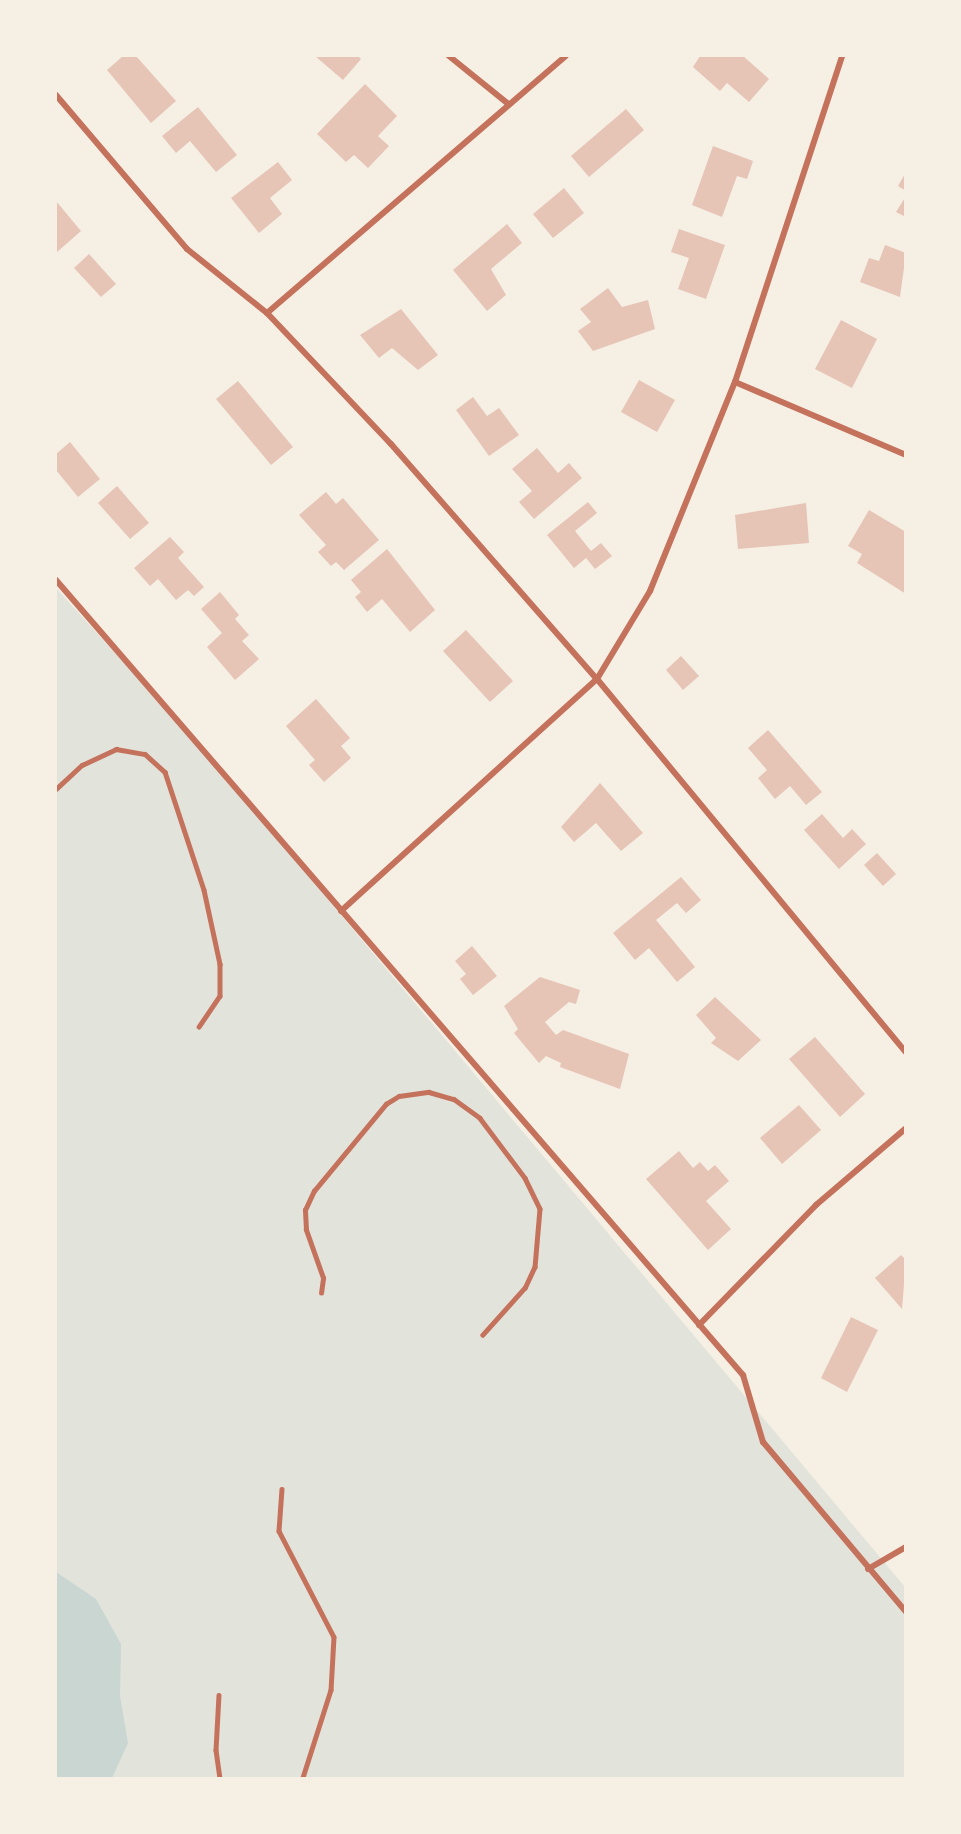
<!DOCTYPE html>
<style>
body{margin:0}
#map{position:relative;width:961px;height:1834px;overflow:hidden;background:#f6efe4;font-family:"Titillium Web",sans-serif}
div>[style]{position:absolute}
.green>*{inset:0;background:#e2e4dc}
.water>*{inset:0;background:#c9d6d2}
.building>*{inset:0;background:#e6c5b7}
.service>*{height:4.5px;margin:-2.25px;padding:0 2.25px;transform-origin:2.25px;border-radius:2.25px;background:#c5725c}
.minor>*{height:6px;margin:-3px;padding:0 3px;transform-origin:3px;border-radius:3px;background:#c5725c}
span{translate:-50% -50%;white-space:nowrap;text-align:center;line-height:1.15;-webkit-text-stroke:6px #f6efe4;paint-order:stroke}
.frame{position:absolute;inset:0;border:57px solid #f6efe4;pointer-events:none}
</style>
<div id="map">
<div class="green">
<div style="clip-path:polygon(56px 588px,195px 741px,905px 1587px,905px 1778px,56px 1778px)"></div>
</div>
<div class="water">
<div style="clip-path:polygon(56px 1572px,96px 1599px,121px 1644px,120px 1696px,128px 1743px,112px 1778px,56px 1778px)"></div>
</div>
<div class="building">
<div style="clip-path:polygon(123px 56px,136px 56px,176px 101px,151px 123px,107px 70px)"></div>
<div style="clip-path:polygon(315px 56px,358px 56px,361px 59px,343px 80px)"></div>
<div style="clip-path:polygon(700px 56px,743px 56px,769px 79px,749px 102px,727px 83px,720px 91px,693px 67px)"></div>
<div style="clip-path:polygon(365px 84px,397px 116px,378px 136px,389px 146px,368px 168px,354px 155px,346px 162px,317px 134px)"></div>
<div style="clip-path:polygon(198px 107px,237px 155px,216px 172px,190px 141px,176px 153px,162px 136px)"></div>
<div style="clip-path:polygon(626px 109px,644px 130px,589px 177px,571px 156px)"></div>
<div style="clip-path:polygon(713px 146px,753px 161px,747px 179px,737px 176px,722px 217px,692px 205px)"></div>
<div style="clip-path:polygon(278px 162px,292px 180px,270px 198px,282px 214px,259px 233px,231px 198px)"></div>
<div style="clip-path:polygon(906px 172px,906px 191px,898px 186px)"></div>
<div style="clip-path:polygon(564px 188px,584px 213px,553px 238px,533px 214px)"></div>
<div style="clip-path:polygon(906px 196px,906px 217px,896px 212px)"></div>
<div style="clip-path:polygon(56px 201px,81px 231px,56px 253px)"></div>
<div style="clip-path:polygon(507px 224px,522px 243px,491px 269px,506px 295px,487px 311px,453px 270px)"></div>
<div style="clip-path:polygon(679px 229px,725px 245px,706px 299px,678px 289px,689px 258px,671px 252px)"></div>
<div style="clip-path:polygon(885px 245px,906px 253px,900px 297px,860px 282px,869px 258px,879px 261px)"></div>
<div style="clip-path:polygon(89px 254px,116px 284px,101px 297px,74px 268px)"></div>
<div style="clip-path:polygon(608px 288px,622px 307px,648px 300px,655px 329px,593px 351px,578px 331px,591px 322px,580px 309px)"></div>
<div style="clip-path:polygon(401px 309px,438px 355px,418px 370px,392px 348px,379px 358px,360px 335px)"></div>
<div style="clip-path:polygon(841px 320px,877px 339px,852px 388px,815px 369px)"></div>
<div style="clip-path:polygon(639px 380px,675px 400px,657px 432px,621px 412px)"></div>
<div style="clip-path:polygon(238px 381px,293px 447px,271px 465px,216px 399px)"></div>
<div style="clip-path:polygon(473px 397px,487px 416px,499px 408px,519px 435px,489px 456px,456px 410px)"></div>
<div style="clip-path:polygon(70px 442px,100px 479px,78px 497px,56px 470px,56px 454px)"></div>
<div style="clip-path:polygon(537px 448px,558px 473px,569px 463px,582px 478px,534px 519px,519px 502px,532px 491px,512px 469px)"></div>
<div style="clip-path:polygon(117px 486px,149px 523px,130px 539px,98px 503px)"></div>
<div style="clip-path:polygon(326px 492px,336px 504px,343px 498px,379px 540px,344px 570px,336px 562px,331px 566px,318px 552px,326px 545px,299px 515px)"></div>
<div style="clip-path:polygon(588px 502px,597px 513px,575px 531px,591px 551px,601px 543px,612px 556px,595px 569px,586px 558px,574px 568px,547px 535px)"></div>
<div style="clip-path:polygon(806px 503px,809px 543px,738px 549px,735px 515px)"></div>
<div style="clip-path:polygon(869px 510px,906px 532px,906px 594px,857px 563px,862px 554px,848px 546px)"></div>
<div style="clip-path:polygon(170px 537px,184px 552px,178px 558px,204px 587px,194px 596px,188px 590px,176px 600px,158px 579px,150px 586px,134px 568px)"></div>
<div style="clip-path:polygon(387px 549px,435px 610px,410px 632px,382px 599px,367px 612px,355px 597px,361px 592px,351px 580px)"></div>
<div style="clip-path:polygon(220px 592px,239px 615px,235px 619px,249px 635px,242px 641px,259px 659px,235px 680px,207px 647px,222px 633px,201px 609px)"></div>
<div style="clip-path:polygon(466px 630px,513px 681px,490px 702px,443px 651px)"></div>
<div style="clip-path:polygon(681px 656px,699px 676px,683px 690px,666px 670px)"></div>
<div style="clip-path:polygon(316px 699px,350px 738px,341px 746px,351px 758px,324px 782px,309px 765px,315px 760px,286px 726px)"></div>
<div style="clip-path:polygon(768px 730px,822px 792px,806px 805px,790px 786px,775px 799px,758px 778px,767px 770px,748px 748px)"></div>
<div style="clip-path:polygon(600px 783px,643px 833px,621px 851px,596px 823px,574px 842px,561px 827px)"></div>
<div style="clip-path:polygon(822px 814px,843px 838px,852px 829px,866px 844px,839px 869px,804px 830px)"></div>
<div style="clip-path:polygon(877px 853px,896px 874px,883px 886px,864px 865px)"></div>
<div style="clip-path:polygon(681px 877px,701px 900px,686px 913px,677px 903px,656px 920px,695px 967px,677px 982px,649px 948px,635px 960px,613px 933px)"></div>
<div style="clip-path:polygon(472px 946px,497px 976px,473px 995px,460px 979px,466px 974px,455px 961px)"></div>
<div style="clip-path:polygon(540px 977px,580px 990px,576px 1004px,569px 1002px,545px 1022px,556px 1035px,563px 1030px,629px 1054px,620px 1089px,560px 1067px,561px 1063px,546px 1056px,539px 1063px,514px 1033px,518px 1029px,504px 1006px)"></div>
<div style="clip-path:polygon(715px 997px,761px 1040px,738px 1061px,711px 1043px,716px 1038px,696px 1015px)"></div>
<div style="clip-path:polygon(815px 1037px,865px 1094px,840px 1117px,789px 1059px)"></div>
<div style="clip-path:polygon(799px 1105px,821px 1130px,782px 1164px,760px 1138px)"></div>
<div style="clip-path:polygon(679px 1151px,693px 1168px,700px 1162px,708px 1171px,715px 1165px,729px 1181px,706px 1201px,731px 1229px,708px 1250px,646px 1179px)"></div>
<div style="clip-path:polygon(901px 1255px,906px 1260px,902px 1309px,875px 1278px)"></div>
<div style="clip-path:polygon(851px 1317px,878px 1330px,847px 1392px,821px 1378px)"></div>
</div>
<div class="service">
<div style="left:56px;top:789px;width:35px;rotate:-43deg"></div>
<div style="left:82px;top:765px;width:38px;rotate:-25deg"></div>
<div style="left:116px;top:749px;width:29px;rotate:10deg"></div>
<div style="left:145px;top:754px;width:27px;rotate:42deg"></div>
<div style="left:165px;top:772px;width:124px;rotate:71.7deg"></div>
<div style="left:204px;top:890px;width:76px;rotate:77.8deg"></div>
<div style="left:220px;top:964px;width:32px;rotate:90deg"></div>
<div style="left:220px;top:996px;width:37px;rotate:124deg"></div>
<div style="left:321px;top:1293px;width:15px;rotate:-82deg"></div>
<div style="left:323px;top:1278px;width:51px;rotate:-109.5deg"></div>
<div style="left:306px;top:1230px;width:20px;rotate:-93deg"></div>
<div style="left:305px;top:1210px;width:21px;rotate:-65deg"></div>
<div style="left:314px;top:1191px;width:113px;rotate:-50.4deg"></div>
<div style="left:386px;top:1104px;width:15px;rotate:-32deg"></div>
<div style="left:399px;top:1096px;width:30px;rotate:-8deg"></div>
<div style="left:429px;top:1092px;width:26px;rotate:16deg"></div>
<div style="left:454px;top:1099px;width:32px;rotate:36deg"></div>
<div style="left:480px;top:1118px;width:75px;rotate:53.1deg"></div>
<div style="left:525px;top:1178px;width:34px;rotate:64deg"></div>
<div style="left:540px;top:1209px;width:58px;rotate:94.9deg"></div>
<div style="left:535px;top:1267px;width:23px;rotate:115deg"></div>
<div style="left:525px;top:1288px;width:63px;rotate:131.8deg"></div>
<div style="left:282px;top:1489px;width:42px;rotate:94.1deg"></div>
<div style="left:279px;top:1531px;width:119px;rotate:62.6deg"></div>
<div style="left:334px;top:1637px;width:53px;rotate:93.2deg"></div>
<div style="left:331px;top:1690px;width:92px;rotate:107.7deg"></div>
<div style="left:219px;top:1695px;width:55px;rotate:93.1deg"></div>
<div style="left:216px;top:1750px;width:28px;rotate:82deg"></div>
</div>
<div class="minor">
<div style="left:449px;top:56px;width:75px;rotate:39deg"></div>
<div style="left:56px;top:95px;width:202px;rotate:49.6deg"></div>
<div style="left:187px;top:249px;width:102px;rotate:38.7deg"></div>
<div style="left:267px;top:313px;width:180px;rotate:46.6deg"></div>
<div style="left:391px;top:444px;width:313px;rotate:48.8deg"></div>
<div style="left:597px;top:679px;width:484px;rotate:50.4deg"></div>
<div style="left:267px;top:313px;width:394px;rotate:-40.7deg"></div>
<div style="left:735px;top:382px;width:186px;rotate:23.1deg"></div>
<div style="left:56px;top:580px;width:1051px;rotate:49.17deg"></div>
<div style="left:743px;top:1375px;width:70px;rotate:73.4deg"></div>
<div style="left:763px;top:1442px;width:222px;rotate:49.9deg"></div>
<div style="left:341px;top:911px;width:345px;rotate:-42.2deg"></div>
<div style="left:597px;top:679px;width:103px;rotate:-58.9deg"></div>
<div style="left:650px;top:591px;width:226px;rotate:-67.9deg"></div>
<div style="left:735px;top:382px;width:343px;rotate:-71.8deg"></div>
<div style="left:699px;top:1325px;width:168px;rotate:-45.7deg"></div>
<div style="left:816px;top:1205px;width:118px;rotate:-40.5deg"></div>
<div style="left:868px;top:1569px;width:44px;rotate:-30.1deg"></div>
</div>
<div class="frame"></div>
</div>
